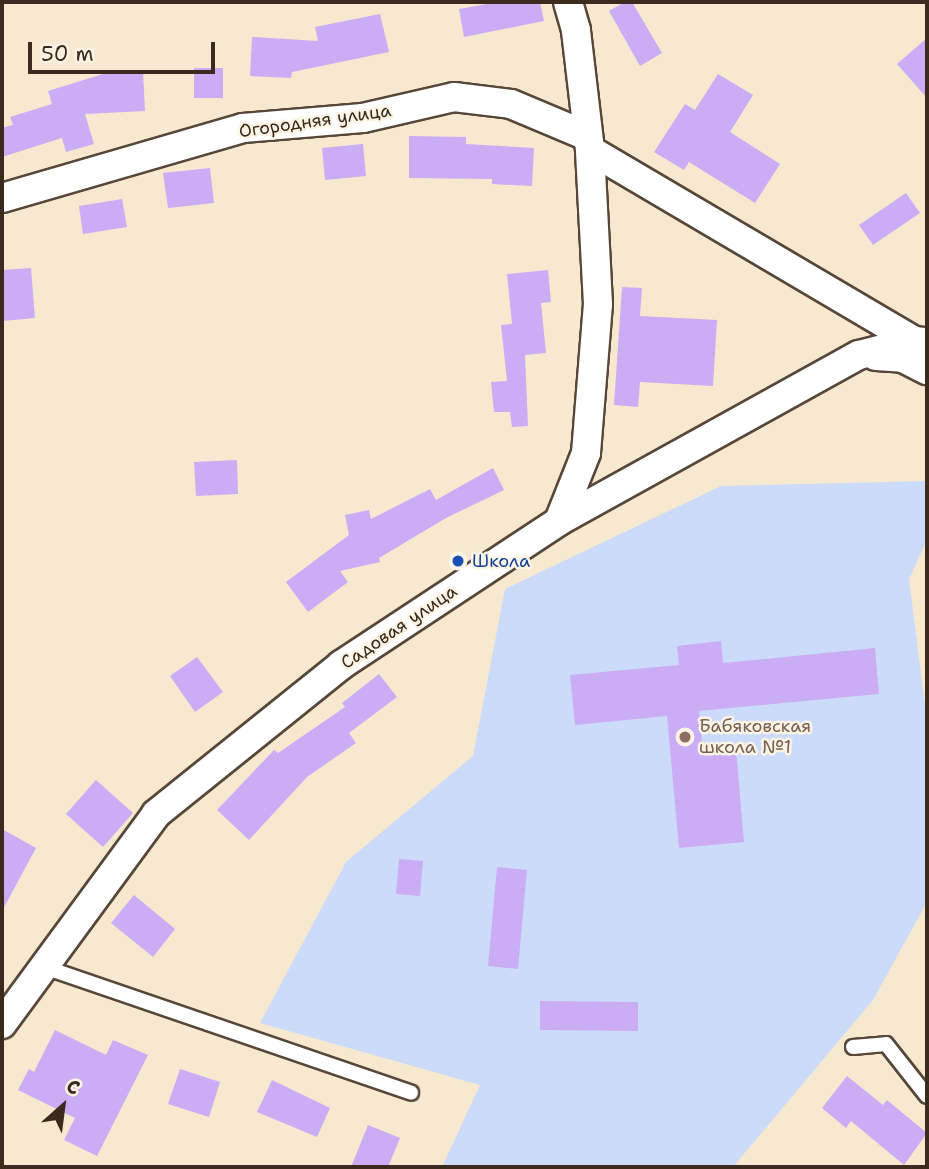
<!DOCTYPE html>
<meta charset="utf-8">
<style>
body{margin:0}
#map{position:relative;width:929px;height:1169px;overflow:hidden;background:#f6e9d0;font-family:"Shantell Sans",sans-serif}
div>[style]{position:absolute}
.built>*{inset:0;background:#cddbfa}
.building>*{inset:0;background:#caadf5}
.roads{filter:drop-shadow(2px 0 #574739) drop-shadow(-2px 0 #574739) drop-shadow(0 2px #574739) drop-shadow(0 -2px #574739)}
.service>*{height:14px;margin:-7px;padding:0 7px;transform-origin:7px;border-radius:7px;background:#fff}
.minor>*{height:28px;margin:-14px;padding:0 14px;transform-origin:14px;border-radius:14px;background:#fff}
.dots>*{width:19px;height:19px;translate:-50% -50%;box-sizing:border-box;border:4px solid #fcf5e5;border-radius:50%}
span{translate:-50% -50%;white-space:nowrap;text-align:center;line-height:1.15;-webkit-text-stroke:5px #fcf5e5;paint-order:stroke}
.street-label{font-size:18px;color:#3b2a1e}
.transit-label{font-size:18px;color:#164399}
.left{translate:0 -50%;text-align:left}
.education-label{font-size:18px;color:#785e54}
.frame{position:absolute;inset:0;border:4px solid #3b2a1e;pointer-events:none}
.north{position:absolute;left:28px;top:1071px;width:70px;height:70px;-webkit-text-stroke:5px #fcf5e5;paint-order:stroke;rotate:28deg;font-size:19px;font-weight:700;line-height:28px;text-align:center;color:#3b2a1e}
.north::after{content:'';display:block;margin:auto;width:24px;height:32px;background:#3b2a1e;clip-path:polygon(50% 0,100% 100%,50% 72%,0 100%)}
.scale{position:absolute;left:28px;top:42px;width:187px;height:32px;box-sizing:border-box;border:4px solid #3b2a1e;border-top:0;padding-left:9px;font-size:21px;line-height:24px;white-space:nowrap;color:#3b2a1e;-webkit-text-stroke:5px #fcf5e5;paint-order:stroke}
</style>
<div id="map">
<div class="built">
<div style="clip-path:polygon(927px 481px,927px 540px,909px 579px,927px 721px,927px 902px,873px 1000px,733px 1167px,442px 1167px,480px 1085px,260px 1023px,346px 862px,473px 756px,505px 589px,721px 486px)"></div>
</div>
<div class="building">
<div style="clip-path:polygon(498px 2px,540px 2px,544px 21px,464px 37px,459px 9px)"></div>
<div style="clip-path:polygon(625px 2px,632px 2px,662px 53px,640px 66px,609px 11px)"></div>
<div style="clip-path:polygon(380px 14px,389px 52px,292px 72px,291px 78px,250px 76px,252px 37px,318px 41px,315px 27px)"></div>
<div style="clip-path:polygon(927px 38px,927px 98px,897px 64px)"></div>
<div style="clip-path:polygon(194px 68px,223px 68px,223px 98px,194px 98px)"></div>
<div style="clip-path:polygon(143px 72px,145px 111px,85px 114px,94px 144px,66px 152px,62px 138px,2px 157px,2px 128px,13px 125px,10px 117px,52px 104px,48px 91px,103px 74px)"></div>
<div style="clip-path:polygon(718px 74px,753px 95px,730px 132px,780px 164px,755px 203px,689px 162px,684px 170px,654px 152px,685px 104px,695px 110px)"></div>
<div style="clip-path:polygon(409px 136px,466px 137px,466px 144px,534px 148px,532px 186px,492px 184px,492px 179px,409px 178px)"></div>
<div style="clip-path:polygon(363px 144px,366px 176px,325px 180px,322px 148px)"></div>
<div style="clip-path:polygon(210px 168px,214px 203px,168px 208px,163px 173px)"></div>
<div style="clip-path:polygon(906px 193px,920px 213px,873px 245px,859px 225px)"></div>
<div style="clip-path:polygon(122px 199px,127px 227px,83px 234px,79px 206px)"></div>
<div style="clip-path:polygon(31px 268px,35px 318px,2px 321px,2px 270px)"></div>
<div style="clip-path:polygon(548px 270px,551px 302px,541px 303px,546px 353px,525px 355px,528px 426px,512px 427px,510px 412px,494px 412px,491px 382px,507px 381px,501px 325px,512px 324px,507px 274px)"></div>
<div style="clip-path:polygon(622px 287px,642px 288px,640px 316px,717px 320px,713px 386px,640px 382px,638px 407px,614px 405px)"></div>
<div style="clip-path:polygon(237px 460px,238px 494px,196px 496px,194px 462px)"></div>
<div style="clip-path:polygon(493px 468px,504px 490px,446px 518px,379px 558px,380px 562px,340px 571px,348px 582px,308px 612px,286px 582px,349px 535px,345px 515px,369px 510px,371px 519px,430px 489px,436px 500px)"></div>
<div style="clip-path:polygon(721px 641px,723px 663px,875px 648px,879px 694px,699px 711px,703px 752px,736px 749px,744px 842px,679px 848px,667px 716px,575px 725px,570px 675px,679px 665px,677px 646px)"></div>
<div style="clip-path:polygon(197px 657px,223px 692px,195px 712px,170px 676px)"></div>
<div style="clip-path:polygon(379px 674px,397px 697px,349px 733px,356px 743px,307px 777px,249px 840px,217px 810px,274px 750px,278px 753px,345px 707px,342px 703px)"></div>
<div style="clip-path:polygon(96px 780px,133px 813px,103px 847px,66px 814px)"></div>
<div style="clip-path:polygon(2px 829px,36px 848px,2px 911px)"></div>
<div style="clip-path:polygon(399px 859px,423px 861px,420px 896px,396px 894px)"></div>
<div style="clip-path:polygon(497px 867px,527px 870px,518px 969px,488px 966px)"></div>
<div style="clip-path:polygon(134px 895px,175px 929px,153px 957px,111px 923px)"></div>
<div style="clip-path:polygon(540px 1001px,638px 1002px,638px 1031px,540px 1030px)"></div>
<div style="clip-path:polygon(55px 1030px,106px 1055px,113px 1040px,148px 1055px,97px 1156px,64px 1140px,75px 1118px,18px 1090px,29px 1069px,34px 1072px)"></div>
<div style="clip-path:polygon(180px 1069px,220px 1082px,209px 1117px,168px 1104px)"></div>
<div style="clip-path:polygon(847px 1076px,883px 1105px,887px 1100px,927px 1133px,904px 1165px,851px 1121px,846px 1128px,822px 1108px)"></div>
<div style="clip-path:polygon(272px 1080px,330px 1108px,317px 1137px,257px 1112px)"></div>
<div style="clip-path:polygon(368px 1125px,400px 1138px,388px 1167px,351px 1167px)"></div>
</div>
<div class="roads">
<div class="service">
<div style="left:44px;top:967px;width:388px;rotate:18.9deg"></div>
<div style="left:853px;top:1047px;width:33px;rotate:-5deg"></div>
<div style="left:886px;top:1044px;width:66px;rotate:51.7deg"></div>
</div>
<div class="minor">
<div style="left:590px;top:150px;width:376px;rotate:30.5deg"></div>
<div style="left:914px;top:341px;width:10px;rotate:6deg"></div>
<div style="left:2px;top:198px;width:251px;rotate:-16.2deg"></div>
<div style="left:243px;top:128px;width:120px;rotate:-4.8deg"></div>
<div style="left:363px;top:118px;width:93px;rotate:-13deg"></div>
<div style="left:454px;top:97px;width:57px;rotate:7deg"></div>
<div style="left:511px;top:104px;width:82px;rotate:22.8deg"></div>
<div style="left:876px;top:356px;width:27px;rotate:4deg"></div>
<div style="left:903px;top:358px;width:27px;rotate:27deg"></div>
<div style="left:559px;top:521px;width:343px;rotate:-29deg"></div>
<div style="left:859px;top:355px;width:57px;rotate:-14.3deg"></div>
<div style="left:2px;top:1024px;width:260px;rotate:-53.7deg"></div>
<div style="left:156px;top:814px;width:238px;rotate:-38.8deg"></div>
<div style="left:341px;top:665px;width:261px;rotate:-33.4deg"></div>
<div style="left:559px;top:521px;width:73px;rotate:-68.3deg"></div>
<div style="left:586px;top:453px;width:149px;rotate:-85.4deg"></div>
<div style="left:598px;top:304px;width:154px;rotate:-93deg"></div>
<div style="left:590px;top:150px;width:121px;rotate:-96.7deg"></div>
<div style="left:576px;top:30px;width:29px;rotate:-106deg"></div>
</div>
</div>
<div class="dots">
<div style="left:458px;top:561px;background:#1a4fb4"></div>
<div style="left:685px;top:737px;background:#8d6e63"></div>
</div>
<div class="street-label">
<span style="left:315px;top:121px;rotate:-8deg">Огородняя улица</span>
<span style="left:399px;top:627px;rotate:-34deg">Садовая улица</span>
</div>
<div class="transit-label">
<span class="left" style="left:472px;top:561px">Школа</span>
</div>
<div class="education-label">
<span class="left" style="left:699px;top:737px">Бабяковская<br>школа №1</span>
</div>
<div class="frame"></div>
<div class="north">С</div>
<div class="scale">50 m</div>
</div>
